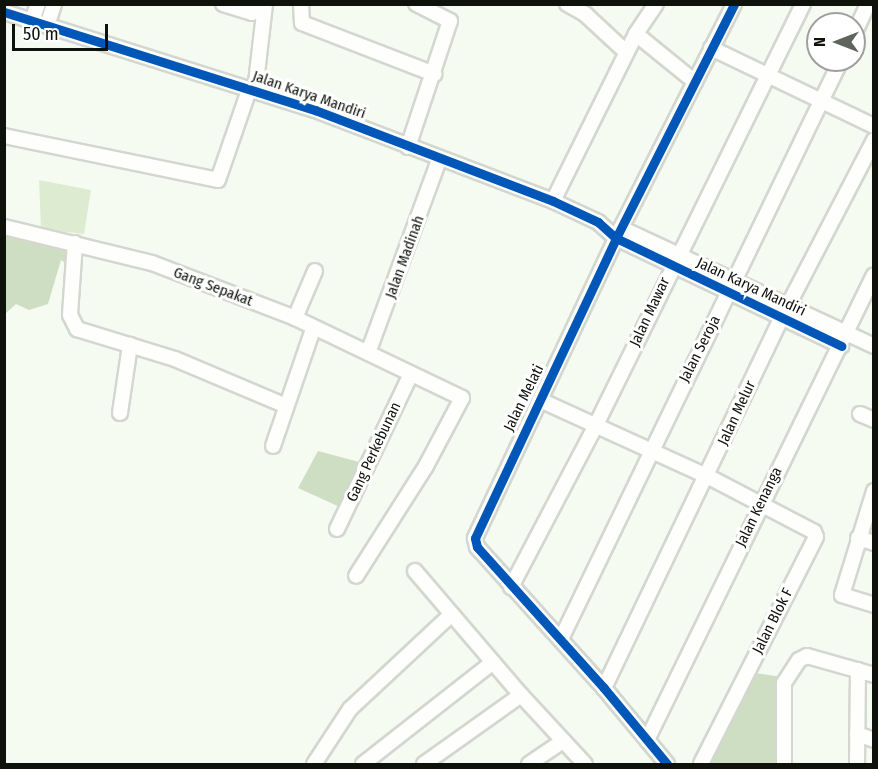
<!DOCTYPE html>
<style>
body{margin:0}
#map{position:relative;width:878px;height:769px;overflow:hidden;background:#f6fbf2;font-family:"Fira Sans Condensed",sans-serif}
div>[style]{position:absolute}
.green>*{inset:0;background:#ddecd0}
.forest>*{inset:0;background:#cedec2}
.roads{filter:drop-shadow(2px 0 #d3d7cf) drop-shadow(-2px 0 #d3d7cf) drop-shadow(0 2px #d3d7cf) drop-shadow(0 -2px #d3d7cf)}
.minor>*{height:14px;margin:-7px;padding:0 7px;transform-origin:7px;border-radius:7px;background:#fefefd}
.cycleway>*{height:9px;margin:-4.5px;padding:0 4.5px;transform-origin:4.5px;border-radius:4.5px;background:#0057b8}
span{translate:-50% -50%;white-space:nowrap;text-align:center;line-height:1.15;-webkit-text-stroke:6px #fff;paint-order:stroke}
.street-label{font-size:15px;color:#0e120b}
.frame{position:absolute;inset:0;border:6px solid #0e120b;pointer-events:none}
.north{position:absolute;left:806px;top:12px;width:60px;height:60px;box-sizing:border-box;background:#fff;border:2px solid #9fa09d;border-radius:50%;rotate:270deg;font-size:16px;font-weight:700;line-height:24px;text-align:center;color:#0e120b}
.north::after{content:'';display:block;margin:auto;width:21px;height:27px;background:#5f645c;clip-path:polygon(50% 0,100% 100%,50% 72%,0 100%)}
.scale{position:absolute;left:12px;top:24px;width:96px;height:27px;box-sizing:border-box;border:3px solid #0e120b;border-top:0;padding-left:8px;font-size:18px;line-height:21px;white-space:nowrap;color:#0e120b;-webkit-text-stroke:4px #fff;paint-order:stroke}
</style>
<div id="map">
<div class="green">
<div style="clip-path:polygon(39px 180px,91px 190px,84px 234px,41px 229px)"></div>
</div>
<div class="forest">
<div style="clip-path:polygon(5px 232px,67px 247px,71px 267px,61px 260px,48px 304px,29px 310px,16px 304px,5px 314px)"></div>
<div style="clip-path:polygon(318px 451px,363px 463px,342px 508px,298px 488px)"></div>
<div style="clip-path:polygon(755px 673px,782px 677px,783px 764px,709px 764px)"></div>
</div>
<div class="roads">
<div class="minor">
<div style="left:223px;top:4px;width:30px;rotate:17deg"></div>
<div style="left:252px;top:13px;width:9px;rotate:-84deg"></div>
<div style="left:301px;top:4px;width:19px;rotate:87deg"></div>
<div style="left:302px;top:23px;width:142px;rotate:21.1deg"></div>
<div style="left:567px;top:4px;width:21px;rotate:29deg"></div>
<div style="left:585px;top:14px;width:56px;rotate:42.8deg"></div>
<div style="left:656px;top:4px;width:36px;rotate:124deg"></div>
<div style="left:636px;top:34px;width:76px;rotate:39.1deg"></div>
<div style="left:4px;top:12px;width:326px;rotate:17.5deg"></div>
<div style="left:315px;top:110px;width:255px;rotate:20.9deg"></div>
<div style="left:553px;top:201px;width:50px;rotate:25deg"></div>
<div style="left:598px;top:222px;width:24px;rotate:42deg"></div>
<div style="left:616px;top:238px;width:250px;rotate:25.6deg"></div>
<div style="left:32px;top:21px;width:18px;rotate:-71deg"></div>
<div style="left:47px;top:26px;width:23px;rotate:-72deg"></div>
<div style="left:854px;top:34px;width:33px;rotate:-65deg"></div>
<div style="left:711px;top:48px;width:181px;rotate:25.6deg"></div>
<div style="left:255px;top:91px;width:88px;rotate:-83.4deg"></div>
<div style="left:4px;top:136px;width:218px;rotate:11.6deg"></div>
<div style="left:218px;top:180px;width:95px;rotate:-71deg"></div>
<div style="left:408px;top:147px;width:133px;rotate:-71.6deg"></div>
<div style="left:450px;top:21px;width:38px;rotate:-153deg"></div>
<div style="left:553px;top:201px;width:186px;rotate:-63.6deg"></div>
<div style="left:4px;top:227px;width:152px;rotate:13.7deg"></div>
<div style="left:152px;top:263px;width:153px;rotate:21deg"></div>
<div style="left:295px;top:318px;width:185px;rotate:25.6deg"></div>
<div style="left:462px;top:398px;width:77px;rotate:117.9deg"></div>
<div style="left:426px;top:466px;width:130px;rotate:122.5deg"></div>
<div style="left:621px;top:228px;width:279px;rotate:25deg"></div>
<div style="left:75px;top:243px;width:72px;rotate:94deg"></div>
<div style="left:70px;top:315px;width:16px;rotate:63deg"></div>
<div style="left:77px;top:329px;width:102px;rotate:17deg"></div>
<div style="left:175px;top:359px;width:118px;rotate:22.9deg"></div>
<div style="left:295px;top:318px;width:51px;rotate:-66.9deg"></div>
<div style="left:368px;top:353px;width:206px;rotate:-69.8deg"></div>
<div style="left:540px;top:400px;width:183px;rotate:24.5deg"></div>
<div style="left:707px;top:476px;width:121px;rotate:27.6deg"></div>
<div style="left:814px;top:532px;width:5px;rotate:68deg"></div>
<div style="left:816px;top:537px;width:254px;rotate:116.9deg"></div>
<div style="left:120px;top:413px;width:69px;rotate:-81.6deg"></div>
<div style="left:860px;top:414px;width:15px;rotate:23deg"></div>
<div style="left:273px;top:446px;width:124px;rotate:-71.1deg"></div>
<div style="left:874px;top:491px;width:109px;rotate:107.1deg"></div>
<div style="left:842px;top:595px;width:34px;rotate:17deg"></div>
<div style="left:337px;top:529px;width:172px;rotate:-64.5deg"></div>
<div style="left:858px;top:538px;width:17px;rotate:17deg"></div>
<div style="left:415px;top:571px;width:163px;rotate:49.5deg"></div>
<div style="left:511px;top:587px;width:181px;rotate:-62.3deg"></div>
<div style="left:595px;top:427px;width:471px;rotate:-63.8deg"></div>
<div style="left:561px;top:639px;width:643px;rotate:-64.19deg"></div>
<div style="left:604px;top:688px;width:409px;rotate:-64.4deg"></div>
<div style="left:781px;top:319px;width:202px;rotate:-62.5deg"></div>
<div style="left:857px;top:734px;width:18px;rotate:19deg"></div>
<div style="left:647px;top:740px;width:517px;rotate:-63.98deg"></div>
<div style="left:314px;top:764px;width:66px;rotate:-56.8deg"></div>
<div style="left:350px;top:709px;width:139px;rotate:-43deg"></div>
<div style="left:363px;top:764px;width:165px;rotate:-38.1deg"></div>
<div style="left:424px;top:764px;width:119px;rotate:-35.4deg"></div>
<div style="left:521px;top:695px;width:94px;rotate:47.2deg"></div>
<div style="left:529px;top:764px;width:41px;rotate:-34.1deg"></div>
<div style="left:667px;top:764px;width:99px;rotate:-129.7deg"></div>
<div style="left:604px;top:688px;width:190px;rotate:-132deg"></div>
<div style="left:477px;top:547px;width:9px;rotate:-103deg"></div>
<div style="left:475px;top:538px;width:331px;rotate:-64.8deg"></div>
<div style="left:616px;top:238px;width:262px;rotate:-63.2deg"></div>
<div style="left:784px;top:764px;width:81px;rotate:-90deg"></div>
<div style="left:784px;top:683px;width:27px;rotate:-57deg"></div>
<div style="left:799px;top:660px;width:9px;rotate:-27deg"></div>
<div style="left:807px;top:656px;width:70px;rotate:15.8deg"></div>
<div style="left:857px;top:764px;width:94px;rotate:-89.4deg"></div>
</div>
</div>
<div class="cycleway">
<div style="left:4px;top:12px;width:326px;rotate:17.5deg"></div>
<div style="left:315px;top:110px;width:255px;rotate:20.9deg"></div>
<div style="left:553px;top:201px;width:50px;rotate:25deg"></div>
<div style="left:598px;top:222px;width:24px;rotate:42deg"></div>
<div style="left:616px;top:238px;width:250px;rotate:25.6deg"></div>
<div style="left:667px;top:764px;width:99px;rotate:-129.7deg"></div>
<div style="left:604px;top:688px;width:190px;rotate:-132deg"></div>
<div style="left:477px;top:547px;width:9px;rotate:-103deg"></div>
<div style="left:475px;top:538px;width:331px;rotate:-64.8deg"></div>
<div style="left:616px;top:238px;width:262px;rotate:-63.2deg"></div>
</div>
<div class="street-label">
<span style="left:309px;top:95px;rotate:19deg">Jalan Karya Mandiri</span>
<span style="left:405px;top:257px;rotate:-70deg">Jalan Madinah</span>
<span style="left:213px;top:287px;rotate:21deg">Gang Sepakat</span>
<span style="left:751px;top:287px;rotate:25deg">Jalan Karya Mandiri</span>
<span style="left:650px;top:312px;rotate:-65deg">Jalan Mawar</span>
<span style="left:700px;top:349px;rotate:-63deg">Jalan Seroja</span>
<span style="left:524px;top:398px;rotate:-64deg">Jalan Melati</span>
<span style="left:737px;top:413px;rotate:-65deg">Jalan Melur</span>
<span style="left:374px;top:452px;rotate:-65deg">Gang Perkebunan</span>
<span style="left:759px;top:507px;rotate:-64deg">Jalan Kenanga</span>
<span style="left:773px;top:621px;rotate:-63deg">Jalan Blok F</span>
</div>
<div class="frame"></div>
<div class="north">N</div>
<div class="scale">50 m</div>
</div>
